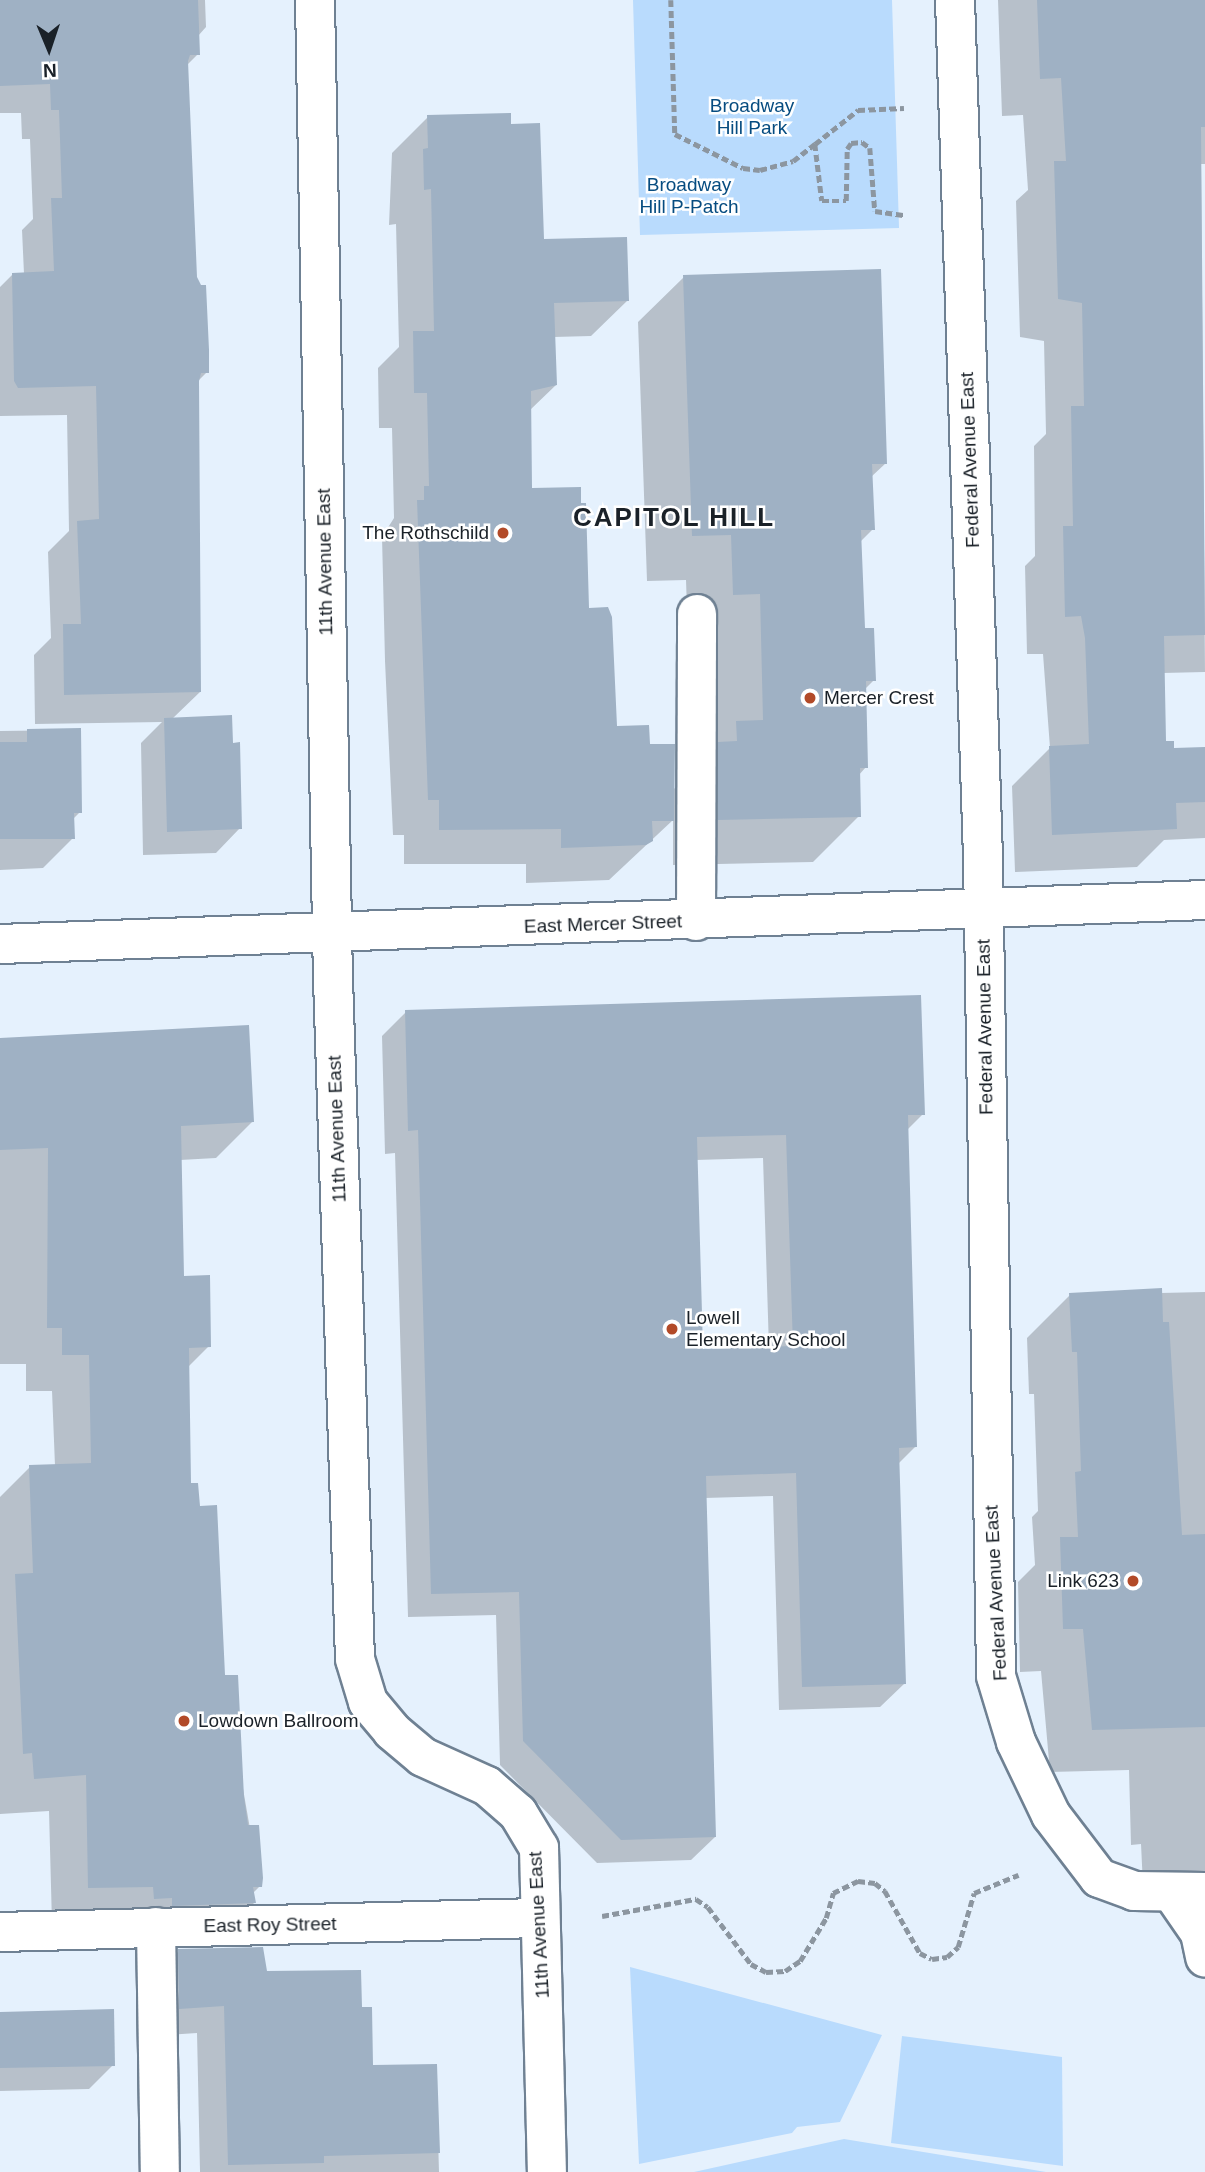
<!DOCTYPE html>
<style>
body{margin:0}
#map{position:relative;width:1205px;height:2172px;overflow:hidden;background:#e5f1fd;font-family:Arial,sans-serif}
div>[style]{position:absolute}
.green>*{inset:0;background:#b9dbfd}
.shadow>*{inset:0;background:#0003}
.building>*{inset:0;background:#9fb1c4}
.path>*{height:4.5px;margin-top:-2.25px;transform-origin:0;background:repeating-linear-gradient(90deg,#8c96a0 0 7px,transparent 0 10.5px)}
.roads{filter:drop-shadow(2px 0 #6f8193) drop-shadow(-2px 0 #6f8193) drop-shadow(0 2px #6f8193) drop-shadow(0 -2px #6f8193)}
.minor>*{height:38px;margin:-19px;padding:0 19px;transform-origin:19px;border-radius:19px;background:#fff}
.dots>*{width:19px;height:19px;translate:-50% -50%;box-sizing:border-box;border:4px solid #fff;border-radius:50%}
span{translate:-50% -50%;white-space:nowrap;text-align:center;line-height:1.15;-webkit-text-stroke:5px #fff;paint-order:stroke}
.park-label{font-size:19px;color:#064c80}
.street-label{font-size:19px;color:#1a2128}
.poi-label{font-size:19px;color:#1a2128}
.right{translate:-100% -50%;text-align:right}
.left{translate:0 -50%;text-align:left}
.district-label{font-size:26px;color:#1a2128;font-weight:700;letter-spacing:2px}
.north{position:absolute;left:14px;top:14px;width:70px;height:70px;-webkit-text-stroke:5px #fff;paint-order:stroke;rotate:178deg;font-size:19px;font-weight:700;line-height:28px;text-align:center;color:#1a2128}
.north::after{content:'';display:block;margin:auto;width:24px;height:32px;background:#1a2128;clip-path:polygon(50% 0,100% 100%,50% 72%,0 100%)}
</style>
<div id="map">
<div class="green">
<div style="clip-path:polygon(633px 0,892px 0,899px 228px,640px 235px)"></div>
<div style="clip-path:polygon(630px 1967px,882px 2035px,840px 2122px,797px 2127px,792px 2133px,639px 2164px)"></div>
<div style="clip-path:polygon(902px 2036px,1062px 2057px,1063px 2166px,891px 2143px)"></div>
<div style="clip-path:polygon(844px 2139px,1046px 2172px,694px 2172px)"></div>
</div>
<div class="shadow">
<div style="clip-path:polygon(0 0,205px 0,206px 27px,198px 36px,198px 54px,186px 66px,195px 278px,207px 372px,197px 382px,200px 692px,172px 719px,240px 828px,216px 853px,143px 855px,141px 743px,162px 722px,35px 724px,34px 655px,51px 638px,48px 552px,69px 531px,67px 415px,0 416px,0 287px,13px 274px,24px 274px,22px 230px,33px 219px,30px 139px,22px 139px,21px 113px,0 113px)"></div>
<div style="clip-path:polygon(998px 0,1205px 0,1205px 164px,1201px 164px,1205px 672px,1163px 673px,1164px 743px,1173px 750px,1205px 749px,1205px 838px,1164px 840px,1137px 867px,1015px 872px,1012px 786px,1050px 748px,1043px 654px,1027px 654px,1025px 566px,1035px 556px,1034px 446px,1046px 434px,1044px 341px,1020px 337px,1016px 201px,1028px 190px,1023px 115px,1002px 116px)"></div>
<div style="clip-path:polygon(428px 117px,509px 125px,542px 241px,627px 301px,591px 336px,554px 337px,556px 385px,529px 411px,530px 490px,587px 610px,615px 728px,648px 746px,673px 790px,718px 742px,715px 639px,688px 640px,686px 580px,647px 581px,638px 322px,684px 277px,886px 463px,871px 477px,873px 529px,860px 542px,863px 630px,874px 680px,865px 689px,866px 767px,858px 776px,859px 816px,813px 862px,673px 865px,673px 820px,609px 880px,526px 883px,526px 864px,404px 864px,404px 835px,393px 835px,385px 661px,382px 537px,394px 518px,392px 428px,379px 428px,378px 368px,399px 347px,396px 224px,389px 225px,392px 153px)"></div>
<div style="clip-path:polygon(79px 730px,80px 812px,73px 819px,73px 838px,43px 868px,0 870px,0 731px)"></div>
<div style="clip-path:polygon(evenodd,406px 1012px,923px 1114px,907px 1130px,916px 1446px,898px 1464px,904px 1684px,880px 1707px,779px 1710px,773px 1496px,705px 1498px,715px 1837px,691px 1860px,597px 1863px,500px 1765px,496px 1615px,408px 1617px,395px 1153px,385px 1154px,382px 1036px,406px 1012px,763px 1158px,769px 1349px,701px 1351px,696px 1160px,763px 1158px)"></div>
<div style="clip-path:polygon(0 1040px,252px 1122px,216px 1158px,180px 1160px,182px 1277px,209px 1346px,187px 1368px,190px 1485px,260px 1886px,252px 1894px,254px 1903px,217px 1940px,52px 1924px,49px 1811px,0 1814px,0 1497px,30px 1467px,55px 1466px,52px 1391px,26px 1391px,26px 1364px,0 1364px)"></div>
<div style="clip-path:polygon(1205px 1292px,1205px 1887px,1143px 1886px,1141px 1844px,1131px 1845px,1129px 1770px,1050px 1772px,1041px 1671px,1020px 1672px,1018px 1582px,1035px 1565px,1032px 1517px,1038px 1511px,1034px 1394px,1029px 1394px,1027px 1338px,1070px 1295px)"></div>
<div style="clip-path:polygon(179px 1951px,266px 1973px,360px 2009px,371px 2067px,436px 2066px,439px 2172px,200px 2172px,197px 2033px,152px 2036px,151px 1979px)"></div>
<div style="clip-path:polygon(0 2013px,113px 2065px,89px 2089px,0 2091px)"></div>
</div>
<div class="building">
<div style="clip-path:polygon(0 0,198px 0,200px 55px,190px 55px,188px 61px,197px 277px,201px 285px,206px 285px,209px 350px,209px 373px,201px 373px,199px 381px,201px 692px,64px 695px,63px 624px,81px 624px,77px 521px,99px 519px,96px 386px,18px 388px,14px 381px,12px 273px,54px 271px,51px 198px,62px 198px,59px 110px,51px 110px,50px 84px,0 86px)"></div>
<div style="clip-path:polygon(1037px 0,1205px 0,1205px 127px,1201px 127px,1205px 635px,1164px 636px,1166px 741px,1174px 741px,1174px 748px,1205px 747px,1205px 802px,1176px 803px,1177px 829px,1052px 835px,1049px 746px,1089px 744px,1085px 638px,1081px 616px,1065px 617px,1063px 526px,1073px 526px,1071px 406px,1084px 406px,1082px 303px,1058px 299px,1054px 161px,1066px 161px,1061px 78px,1040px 79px)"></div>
<div style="clip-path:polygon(511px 113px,511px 124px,540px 123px,544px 239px,627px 237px,629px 301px,554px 303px,557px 385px,531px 391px,532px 488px,581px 487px,581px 503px,586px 503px,589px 608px,608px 607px,612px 617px,617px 726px,649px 725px,650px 744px,675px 744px,674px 821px,652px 821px,653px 841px,646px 845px,561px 848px,561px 829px,439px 830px,439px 800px,428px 800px,417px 500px,424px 500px,424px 486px,429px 486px,427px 393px,414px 393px,413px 331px,434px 331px,431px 189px,424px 190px,423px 149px,428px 148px,427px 115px)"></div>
<div style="clip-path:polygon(881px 269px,887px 464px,872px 464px,875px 530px,861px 530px,865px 628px,874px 628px,876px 681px,866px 681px,868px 768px,860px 768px,861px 817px,718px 820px,718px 742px,737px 741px,736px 721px,763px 720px,760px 594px,733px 595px,731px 535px,692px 536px,683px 275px)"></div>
<div style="clip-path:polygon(232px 715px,233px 743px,240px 742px,242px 829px,167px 832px,164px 718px)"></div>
<div style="clip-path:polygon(81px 728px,82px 813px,74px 813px,75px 839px,0 839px,0 742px,27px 742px,27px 729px)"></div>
<div style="clip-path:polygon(evenodd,921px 995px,925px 1115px,908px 1115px,917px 1447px,899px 1448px,906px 1684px,802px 1687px,796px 1473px,706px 1476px,716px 1837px,621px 1840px,523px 1741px,519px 1592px,431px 1594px,418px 1130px,408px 1131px,405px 1010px,921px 995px,786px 1135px,793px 1346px,703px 1349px,697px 1137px,786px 1135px)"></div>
<div style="clip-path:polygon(249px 1025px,254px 1122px,181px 1126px,184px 1276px,210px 1275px,211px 1347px,189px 1348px,191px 1483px,198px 1483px,200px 1506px,217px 1505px,225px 1675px,238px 1675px,244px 1797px,248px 1825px,259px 1825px,263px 1878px,262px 1887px,253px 1887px,256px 1903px,172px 1906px,172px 1898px,154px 1899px,153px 1887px,88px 1888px,86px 1775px,34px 1779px,32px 1753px,23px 1754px,15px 1574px,33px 1573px,29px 1465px,91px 1463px,89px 1355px,62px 1355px,62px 1328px,47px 1328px,48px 1148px,0 1150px,0 1038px)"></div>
<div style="clip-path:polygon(1162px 1288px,1163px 1322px,1169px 1322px,1182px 1535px,1205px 1534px,1205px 1727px,1092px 1730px,1083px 1629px,1063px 1629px,1060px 1537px,1078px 1537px,1075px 1472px,1081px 1471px,1077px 1352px,1072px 1352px,1069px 1293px)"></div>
<div style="clip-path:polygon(263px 1947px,267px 1971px,361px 1970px,362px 2007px,372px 2007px,373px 2065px,437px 2064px,440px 2153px,324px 2156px,324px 2163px,228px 2165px,224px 2006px,179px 2009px,178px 1949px)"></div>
<div style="clip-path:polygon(114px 2009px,115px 2066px,0 2068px,0 2012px)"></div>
</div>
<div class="path">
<div style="left:671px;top:0;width:134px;rotate:88.3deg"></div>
<div style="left:675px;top:134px;width:76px;rotate:26.6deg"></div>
<div style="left:743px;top:168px;width:17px;rotate:7deg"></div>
<div style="left:760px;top:170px;width:34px;rotate:-15deg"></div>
<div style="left:793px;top:161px;width:28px;rotate:-38deg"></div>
<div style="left:815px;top:144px;width:57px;rotate:83deg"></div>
<div style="left:822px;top:201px;width:24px"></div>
<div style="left:846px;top:201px;width:52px;rotate:-88.9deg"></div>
<div style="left:847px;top:149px;width:7px;rotate:-56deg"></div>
<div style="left:851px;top:143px;width:11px;rotate:-5deg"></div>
<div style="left:862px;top:142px;width:10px;rotate:37deg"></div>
<div style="left:870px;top:148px;width:63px;rotate:85.5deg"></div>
<div style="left:875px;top:211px;width:30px;rotate:8deg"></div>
<div style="left:815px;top:144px;width:55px;rotate:-38.3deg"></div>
<div style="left:858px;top:110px;width:46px;rotate:-2.5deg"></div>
<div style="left:602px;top:1916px;width:96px;rotate:-10.3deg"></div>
<div style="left:696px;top:1899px;width:14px;rotate:34deg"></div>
<div style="left:708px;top:1907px;width:71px;rotate:53deg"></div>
<div style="left:751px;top:1964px;width:17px;rotate:28deg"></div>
<div style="left:766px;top:1972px;width:19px;rotate:-3deg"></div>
<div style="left:785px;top:1971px;width:18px;rotate:-34deg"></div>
<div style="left:800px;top:1961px;width:50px;rotate:-58.8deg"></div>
<div style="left:826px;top:1918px;width:26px;rotate:-74deg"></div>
<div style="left:833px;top:1893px;width:28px;rotate:-26deg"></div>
<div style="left:858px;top:1881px;width:17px;rotate:7deg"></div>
<div style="left:875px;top:1883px;width:13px;rotate:39deg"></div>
<div style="left:885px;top:1891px;width:71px;rotate:60.6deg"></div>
<div style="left:920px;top:1953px;width:13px;rotate:27deg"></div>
<div style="left:932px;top:1959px;width:15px;rotate:-8deg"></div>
<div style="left:947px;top:1957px;width:15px;rotate:-42deg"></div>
<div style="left:958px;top:1947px;width:56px;rotate:-73.5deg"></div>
<div style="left:974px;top:1893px;width:48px;rotate:-22.2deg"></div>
</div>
<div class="roads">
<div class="minor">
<div style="left:315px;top:0;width:979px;rotate:88.95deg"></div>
<div style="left:333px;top:979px;width:680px;rotate:88.15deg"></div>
<div style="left:355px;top:1659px;width:45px;rotate:73.2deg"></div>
<div style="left:368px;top:1702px;width:38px;rotate:50deg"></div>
<div style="left:392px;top:1731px;width:40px;rotate:40deg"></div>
<div style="left:423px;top:1757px;width:70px;rotate:24.4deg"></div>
<div style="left:487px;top:1786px;width:41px;rotate:41.1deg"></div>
<div style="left:518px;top:1813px;width:41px;rotate:59deg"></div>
<div style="left:539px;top:1848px;width:324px;rotate:88.6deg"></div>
<div style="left:955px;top:0;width:856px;rotate:88.13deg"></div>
<div style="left:983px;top:856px;width:820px;rotate:89.09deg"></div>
<div style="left:996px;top:1676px;width:69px;rotate:73.1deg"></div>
<div style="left:1016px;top:1742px;width:81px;rotate:64.4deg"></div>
<div style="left:1051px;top:1815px;width:79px;rotate:52.7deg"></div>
<div style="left:1099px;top:1878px;width:37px;rotate:20deg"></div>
<div style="left:1134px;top:1891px;width:71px;rotate:0.8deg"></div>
<div style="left:696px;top:921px;width:307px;rotate:-89.8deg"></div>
<div style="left:0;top:944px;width:1206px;rotate:-2.09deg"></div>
<div style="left:1173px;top:1894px;width:47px;rotate:55.3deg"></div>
<div style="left:1200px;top:1933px;width:25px;rotate:78deg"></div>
<div style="left:156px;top:1927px;width:245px;rotate:89.1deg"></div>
<div style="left:0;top:1932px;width:540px;rotate:-1.49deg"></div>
</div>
</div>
<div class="dots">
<div style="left:503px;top:533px;background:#b24a28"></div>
<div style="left:810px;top:698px;background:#b24a28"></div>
<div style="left:672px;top:1329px;background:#b24a28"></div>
<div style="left:1133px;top:1581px;background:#b24a28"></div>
<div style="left:184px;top:1721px;background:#b24a28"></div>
</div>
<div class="park-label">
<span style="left:752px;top:117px">Broadway<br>Hill Park</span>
<span style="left:689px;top:196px">Broadway<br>Hill P-Patch</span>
</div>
<div class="street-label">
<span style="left:970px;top:460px;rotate:-92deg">Federal Avenue East</span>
<span style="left:325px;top:562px;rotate:-91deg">11th Avenue East</span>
<span style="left:603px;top:924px;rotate:-2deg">East Mercer Street</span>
<span style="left:985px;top:1027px;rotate:-91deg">Federal Avenue East</span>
<span style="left:337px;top:1129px;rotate:-92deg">11th Avenue East</span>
<span style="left:996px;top:1593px;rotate:-93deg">Federal Avenue East</span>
<span style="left:270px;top:1925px;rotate:-1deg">East Roy Street</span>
<span style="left:539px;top:1925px;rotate:-93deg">11th Avenue East</span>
</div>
<div class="poi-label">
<span class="right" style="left:489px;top:533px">The Rothschild</span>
<span class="left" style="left:824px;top:698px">Mercer Crest</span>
<span class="left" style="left:686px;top:1329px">Lowell<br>Elementary School</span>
<span class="right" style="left:1119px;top:1581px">Link 623</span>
<span class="left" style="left:198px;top:1721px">Lowdown Ballroom</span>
</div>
<div class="district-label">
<span style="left:674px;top:518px">CAPITOL HILL</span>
</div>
<div class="north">N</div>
</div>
